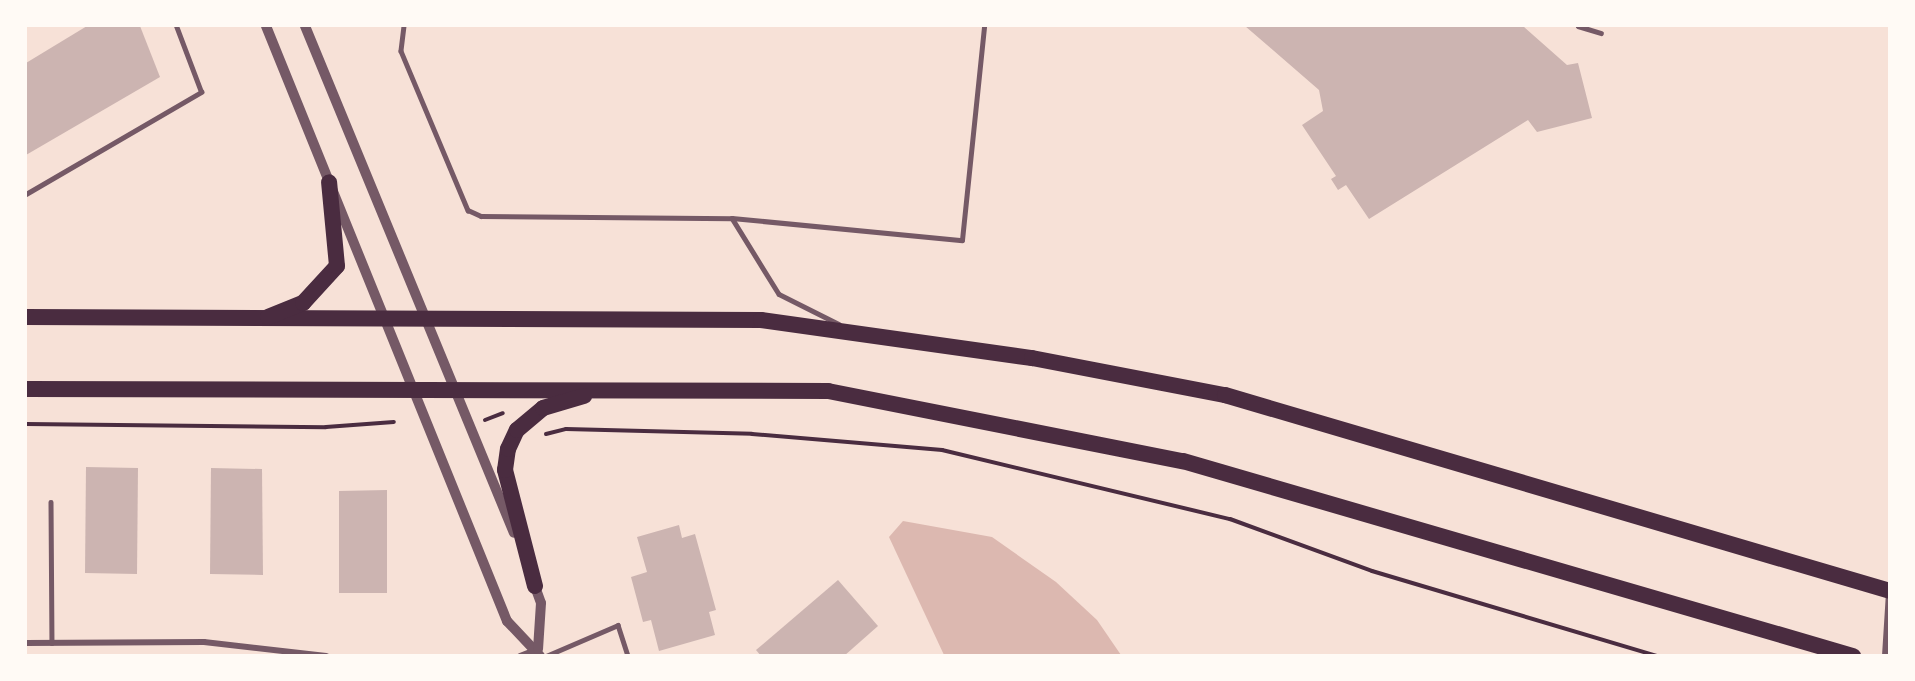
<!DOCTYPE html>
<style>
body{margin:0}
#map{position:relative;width:1915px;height:681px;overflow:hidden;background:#f7e1d7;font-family:Montserrat,sans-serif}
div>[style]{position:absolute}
.water>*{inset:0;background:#dcb8b0}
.building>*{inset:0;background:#ccb4b1}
.path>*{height:4px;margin:-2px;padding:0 2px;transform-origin:2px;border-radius:2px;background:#4a2c40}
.service>*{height:4.5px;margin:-2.25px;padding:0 2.25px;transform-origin:2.25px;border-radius:2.25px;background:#755966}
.minor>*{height:6px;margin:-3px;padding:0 3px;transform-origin:3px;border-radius:3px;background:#755966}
.tertiary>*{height:10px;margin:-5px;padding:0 5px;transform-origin:5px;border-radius:5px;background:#755966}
.trunk>*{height:16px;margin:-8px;padding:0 8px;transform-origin:8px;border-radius:8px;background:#4a2c40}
span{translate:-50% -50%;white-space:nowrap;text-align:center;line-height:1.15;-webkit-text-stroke:4.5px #fffaf5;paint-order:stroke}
.frame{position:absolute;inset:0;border:27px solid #fffaf5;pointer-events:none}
</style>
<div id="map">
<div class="water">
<div style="clip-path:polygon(903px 521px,992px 537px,1056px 582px,1097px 620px,1121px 655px,944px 655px,889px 537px)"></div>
</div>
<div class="building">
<div style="clip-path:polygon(87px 26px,140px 26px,160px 77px,26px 155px,26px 63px)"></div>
<div style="clip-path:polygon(1245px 26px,1523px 26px,1567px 65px,1578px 63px,1592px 118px,1537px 132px,1528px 120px,1369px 219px,1346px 185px,1338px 190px,1331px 179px,1336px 176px,1302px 125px,1323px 111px,1319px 90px)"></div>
<div style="clip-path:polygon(86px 467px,138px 468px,137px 574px,85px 573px)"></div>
<div style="clip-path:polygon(211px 468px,262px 469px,263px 575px,210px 574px)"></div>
<div style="clip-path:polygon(387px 490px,387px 593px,339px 593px,339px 491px)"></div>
<div style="clip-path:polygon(679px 525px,682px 538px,695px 534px,716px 610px,709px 612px,715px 635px,659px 651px,651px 620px,643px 622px,631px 577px,647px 572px,637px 537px)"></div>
<div style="clip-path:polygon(838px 580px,878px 626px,844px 656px,761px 656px,756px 650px)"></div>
</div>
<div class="path">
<div style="left:485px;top:420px;width:19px;rotate:-21deg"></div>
<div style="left:26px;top:424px;width:300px;rotate:0.6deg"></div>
<div style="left:326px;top:427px;width:68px;rotate:-4.2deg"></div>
<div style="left:546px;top:434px;width:21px;rotate:-14deg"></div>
<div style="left:566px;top:429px;width:186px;rotate:1.5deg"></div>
<div style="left:752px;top:434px;width:191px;rotate:4.8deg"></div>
<div style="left:942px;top:450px;width:296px;rotate:13.5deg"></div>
<div style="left:1230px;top:519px;width:151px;rotate:20.1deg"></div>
<div style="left:1372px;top:571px;width:297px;rotate:16.6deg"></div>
</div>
<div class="service">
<div style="left:404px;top:26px;width:25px;rotate:97deg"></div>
<div style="left:401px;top:51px;width:173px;rotate:67.2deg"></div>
<div style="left:468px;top:210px;width:14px;rotate:25deg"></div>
<div style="left:481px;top:216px;width:251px;rotate:0.5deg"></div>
<div style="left:732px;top:218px;width:231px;rotate:5.5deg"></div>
<div style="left:962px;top:240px;width:215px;rotate:-84.1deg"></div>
<div style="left:1578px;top:26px;width:24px;rotate:17deg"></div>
<div style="left:26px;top:194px;width:203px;rotate:-30.2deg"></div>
<div style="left:201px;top:92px;width:71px;rotate:-110.7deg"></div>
<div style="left:732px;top:218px;width:89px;rotate:58.3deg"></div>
<div style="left:779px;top:294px;width:67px;rotate:26.6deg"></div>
<div style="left:51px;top:502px;width:141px;rotate:89.6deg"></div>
<div style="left:546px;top:656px;width:78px;rotate:-23.3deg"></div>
<div style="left:618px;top:625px;width:33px;rotate:72deg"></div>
</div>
<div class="minor">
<div style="left:26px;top:643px;width:178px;rotate:-0.3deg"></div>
<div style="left:204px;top:642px;width:123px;rotate:6.5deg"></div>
<div style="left:520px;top:656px;width:17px;rotate:-21deg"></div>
<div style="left:1885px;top:656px;width:64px;rotate:-86.4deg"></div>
</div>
<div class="tertiary">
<div style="left:266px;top:26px;width:642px;rotate:67.95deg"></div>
<div style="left:507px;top:621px;width:48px;rotate:46.7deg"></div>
<div style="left:305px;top:26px;width:548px;rotate:67.6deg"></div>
<div style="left:533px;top:581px;width:23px;rotate:70deg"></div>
<div style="left:541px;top:603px;width:46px;rotate:93.7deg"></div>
</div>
<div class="trunk">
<div style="left:26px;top:317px;width:735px;rotate:0.23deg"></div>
<div style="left:761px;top:320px;width:274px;rotate:8deg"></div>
<div style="left:1032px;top:358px;width:197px;rotate:10.9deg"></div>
<div style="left:1225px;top:395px;width:693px;rotate:16.42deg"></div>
<div style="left:268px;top:317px;width:38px;rotate:-22deg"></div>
<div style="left:303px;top:303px;width:50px;rotate:-47.4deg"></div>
<div style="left:337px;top:266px;width:84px;rotate:-95.4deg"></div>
<div style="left:26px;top:389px;width:802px;rotate:0.14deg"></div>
<div style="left:828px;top:391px;width:362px;rotate:11.2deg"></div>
<div style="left:1183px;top:461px;width:698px;rotate:16.23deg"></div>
<div style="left:535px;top:586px;width:120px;rotate:-104.5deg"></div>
<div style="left:505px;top:470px;width:21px;rotate:-82deg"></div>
<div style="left:508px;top:449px;width:21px;rotate:-65deg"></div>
<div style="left:517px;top:430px;width:34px;rotate:-40deg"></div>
<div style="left:543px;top:408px;width:43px;rotate:-16.3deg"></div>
</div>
<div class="frame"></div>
</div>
